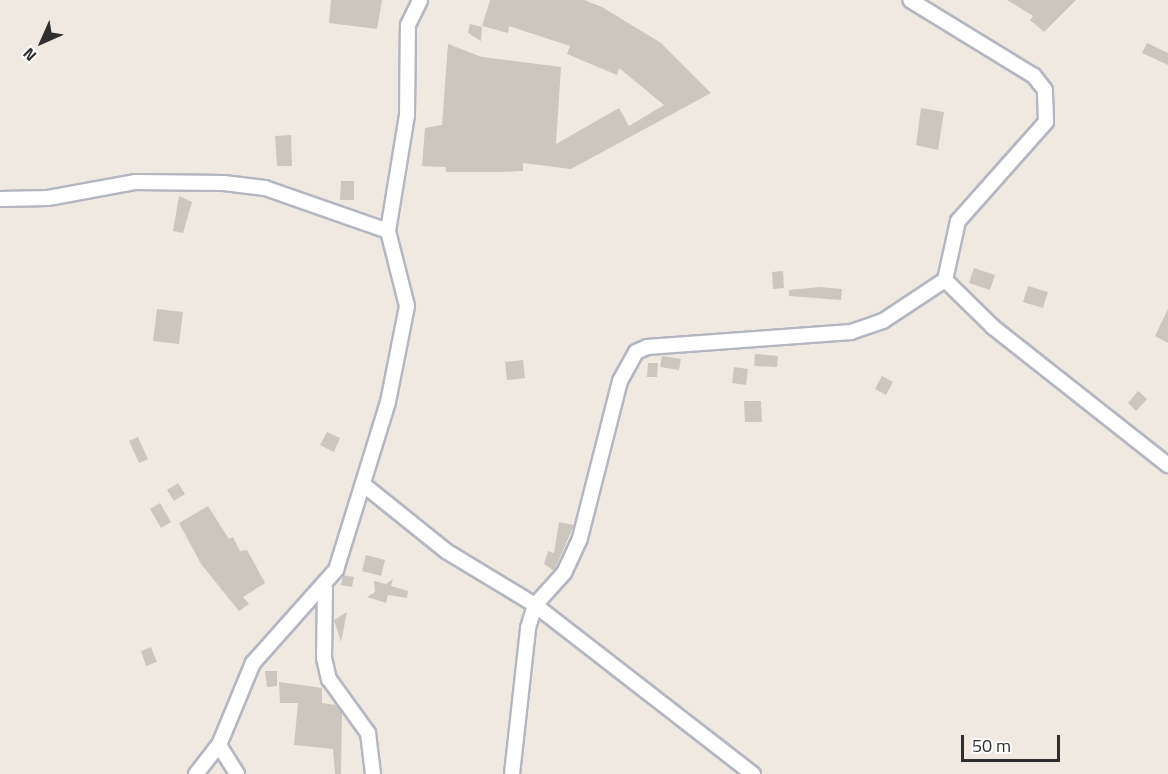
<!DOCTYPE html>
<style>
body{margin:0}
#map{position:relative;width:1168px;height:774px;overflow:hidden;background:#efe9e1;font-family:"Titillium Web",sans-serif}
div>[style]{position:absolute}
.building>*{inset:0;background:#cbc7bf}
.roads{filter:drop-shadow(2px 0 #b4b7c1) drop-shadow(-2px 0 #b4b7c1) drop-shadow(0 2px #b4b7c1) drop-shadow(0 -2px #b4b7c1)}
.minor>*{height:14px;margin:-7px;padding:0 7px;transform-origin:7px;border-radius:7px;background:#fff}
span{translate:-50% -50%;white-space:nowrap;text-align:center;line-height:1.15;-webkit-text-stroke:4.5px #fff;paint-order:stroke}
.north{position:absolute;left:12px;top:12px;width:60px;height:60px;-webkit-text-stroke:4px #fff;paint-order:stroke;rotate:225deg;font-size:16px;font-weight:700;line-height:24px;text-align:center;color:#2e2e2e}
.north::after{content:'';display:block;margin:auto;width:21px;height:27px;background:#2e2e2e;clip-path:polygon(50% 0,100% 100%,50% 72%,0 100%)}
.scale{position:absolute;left:961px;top:735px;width:99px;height:27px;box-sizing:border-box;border:3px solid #2e2e2e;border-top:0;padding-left:8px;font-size:18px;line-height:21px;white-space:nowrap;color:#2e2e2e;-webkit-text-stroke:4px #fff;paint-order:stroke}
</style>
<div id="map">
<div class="building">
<div style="clip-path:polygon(331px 0,382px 0,377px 29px,329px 23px)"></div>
<div style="clip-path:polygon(490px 0,584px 0,602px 7px,661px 43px,711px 93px,571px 169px,523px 163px,523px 171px,501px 172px,446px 172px,446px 167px,422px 166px,425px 128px,442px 125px,448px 44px,482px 57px,561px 67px,556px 144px,619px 108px,629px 126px,664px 105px,619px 68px,617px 75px,567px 54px,570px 46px,509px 26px,508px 33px,482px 26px)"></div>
<div style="clip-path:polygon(1007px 0,1076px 0,1044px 32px,1030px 20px,1033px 16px)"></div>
<div style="clip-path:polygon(470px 24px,482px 27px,481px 41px,468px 33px)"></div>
<div style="clip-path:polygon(1147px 43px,1168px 53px,1168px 65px,1142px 53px)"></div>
<div style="clip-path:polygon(921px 108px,944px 112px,938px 150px,916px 145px)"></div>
<div style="clip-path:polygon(291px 135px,292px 166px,277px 166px,275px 136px)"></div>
<div style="clip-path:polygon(341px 181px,354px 181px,354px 200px,340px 200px)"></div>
<div style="clip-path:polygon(179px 196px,192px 202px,183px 233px,173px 231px)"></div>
<div style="clip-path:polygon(974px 268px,995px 275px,990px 290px,969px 283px)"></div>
<div style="clip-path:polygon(783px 271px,784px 288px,773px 289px,772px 272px)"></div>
<div style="clip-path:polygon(1028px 286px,1048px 292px,1043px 308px,1023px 302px)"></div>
<div style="clip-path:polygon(820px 287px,842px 289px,841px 300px,789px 296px,789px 290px)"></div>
<div style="clip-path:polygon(157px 309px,183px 312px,179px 344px,153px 341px)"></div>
<div style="clip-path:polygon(1168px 309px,1168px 343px,1155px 336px)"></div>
<div style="clip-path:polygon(755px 354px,778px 356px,777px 367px,754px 366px)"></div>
<div style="clip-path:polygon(662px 356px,681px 359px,679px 370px,660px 367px)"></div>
<div style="clip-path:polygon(523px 360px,525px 378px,507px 380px,505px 362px)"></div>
<div style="clip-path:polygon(648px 363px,658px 363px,657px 377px,647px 377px)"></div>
<div style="clip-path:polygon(734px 367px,748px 369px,746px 385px,732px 383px)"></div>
<div style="clip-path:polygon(882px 376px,893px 382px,886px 395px,875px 389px)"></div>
<div style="clip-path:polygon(1138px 391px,1147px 399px,1136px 411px,1128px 403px)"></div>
<div style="clip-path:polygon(744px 401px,761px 401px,762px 422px,745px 422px)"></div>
<div style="clip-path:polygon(327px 432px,340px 438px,334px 452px,320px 445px)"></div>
<div style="clip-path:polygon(138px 437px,148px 459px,139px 463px,129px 441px)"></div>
<div style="clip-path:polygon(178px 483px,185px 494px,174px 501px,167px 490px)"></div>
<div style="clip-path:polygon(160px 503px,171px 522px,161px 528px,150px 509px)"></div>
<div style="clip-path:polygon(208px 506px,229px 539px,233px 537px,240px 551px,247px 550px,265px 583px,243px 597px,249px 604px,239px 611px,201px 564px,179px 523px)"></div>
<div style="clip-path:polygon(559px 522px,574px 525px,554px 571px,544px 564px,548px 551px,554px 553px)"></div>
<div style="clip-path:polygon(366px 555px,385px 560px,381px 576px,362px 571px)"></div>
<div style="clip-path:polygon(343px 575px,354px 577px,352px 587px,341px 585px)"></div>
<div style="clip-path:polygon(393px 579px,391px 586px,408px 591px,407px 598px,388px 595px,386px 603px,367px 597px,375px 592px,374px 581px,386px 584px)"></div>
<div style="clip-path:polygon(347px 612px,341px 642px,334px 620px)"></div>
<div style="clip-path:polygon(151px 647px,157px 662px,146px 666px,141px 651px)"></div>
<div style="clip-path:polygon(265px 671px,277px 671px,277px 686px,267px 687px)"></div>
<div style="clip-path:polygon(279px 682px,322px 688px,322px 703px,336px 705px,342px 712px,341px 774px,335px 774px,333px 749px,294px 745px,298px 703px,280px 703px)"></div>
</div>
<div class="roads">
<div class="minor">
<div style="left:0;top:199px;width:48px;rotate:-1.2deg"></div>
<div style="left:48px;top:198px;width:88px;rotate:-10.4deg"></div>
<div style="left:135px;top:182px;width:89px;rotate:0.6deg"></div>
<div style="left:224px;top:183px;width:41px;rotate:7deg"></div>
<div style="left:265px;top:188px;width:130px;rotate:19.3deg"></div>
<div style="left:945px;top:280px;width:67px;rotate:44.4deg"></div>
<div style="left:993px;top:327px;width:223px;rotate:38.3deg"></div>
<div style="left:364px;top:485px;width:105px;rotate:38.8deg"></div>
<div style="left:446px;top:551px;width:104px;rotate:31.2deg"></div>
<div style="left:535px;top:605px;width:276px;rotate:37.8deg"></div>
<div style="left:325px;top:588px;width:70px;rotate:90.8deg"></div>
<div style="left:324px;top:658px;width:22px;rotate:77deg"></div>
<div style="left:329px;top:679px;width:67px;rotate:54.2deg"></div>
<div style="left:368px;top:733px;width:41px;rotate:83deg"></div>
<div style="left:219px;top:745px;width:34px;rotate:58deg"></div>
<div style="left:196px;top:774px;width:37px;rotate:-52deg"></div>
<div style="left:219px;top:745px;width:89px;rotate:-67.5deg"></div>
<div style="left:253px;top:663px;width:125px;rotate:-48.3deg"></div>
<div style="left:336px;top:570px;width:176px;rotate:-72.8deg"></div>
<div style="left:388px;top:402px;width:98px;rotate:-78.8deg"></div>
<div style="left:407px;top:306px;width:77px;rotate:-104.2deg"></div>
<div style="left:388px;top:231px;width:118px;rotate:-80.7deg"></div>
<div style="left:407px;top:115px;width:90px;rotate:-89.4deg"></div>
<div style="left:408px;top:25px;width:28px;rotate:-64deg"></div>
<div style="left:512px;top:774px;width:147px;rotate:-83.7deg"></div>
<div style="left:528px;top:628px;width:24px;rotate:-73deg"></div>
<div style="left:535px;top:605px;width:43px;rotate:-47.8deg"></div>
<div style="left:564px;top:573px;width:38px;rotate:-65deg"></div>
<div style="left:580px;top:538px;width:162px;rotate:-75.7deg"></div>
<div style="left:620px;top:381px;width:33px;rotate:-61deg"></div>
<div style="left:636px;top:352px;width:12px;rotate:-24deg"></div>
<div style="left:647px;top:347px;width:205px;rotate:-4.2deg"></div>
<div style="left:851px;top:332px;width:34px;rotate:-19deg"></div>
<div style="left:883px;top:321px;width:74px;rotate:-33.5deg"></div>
<div style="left:945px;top:280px;width:60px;rotate:-77.6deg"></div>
<div style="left:958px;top:221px;width:132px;rotate:-48.4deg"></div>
<div style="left:1046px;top:122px;width:32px;rotate:-92deg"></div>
<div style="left:1045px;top:90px;width:18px;rotate:-128deg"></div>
<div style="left:1034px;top:76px;width:145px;rotate:-148.5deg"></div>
</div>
</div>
<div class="north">N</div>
<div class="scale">50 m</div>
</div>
